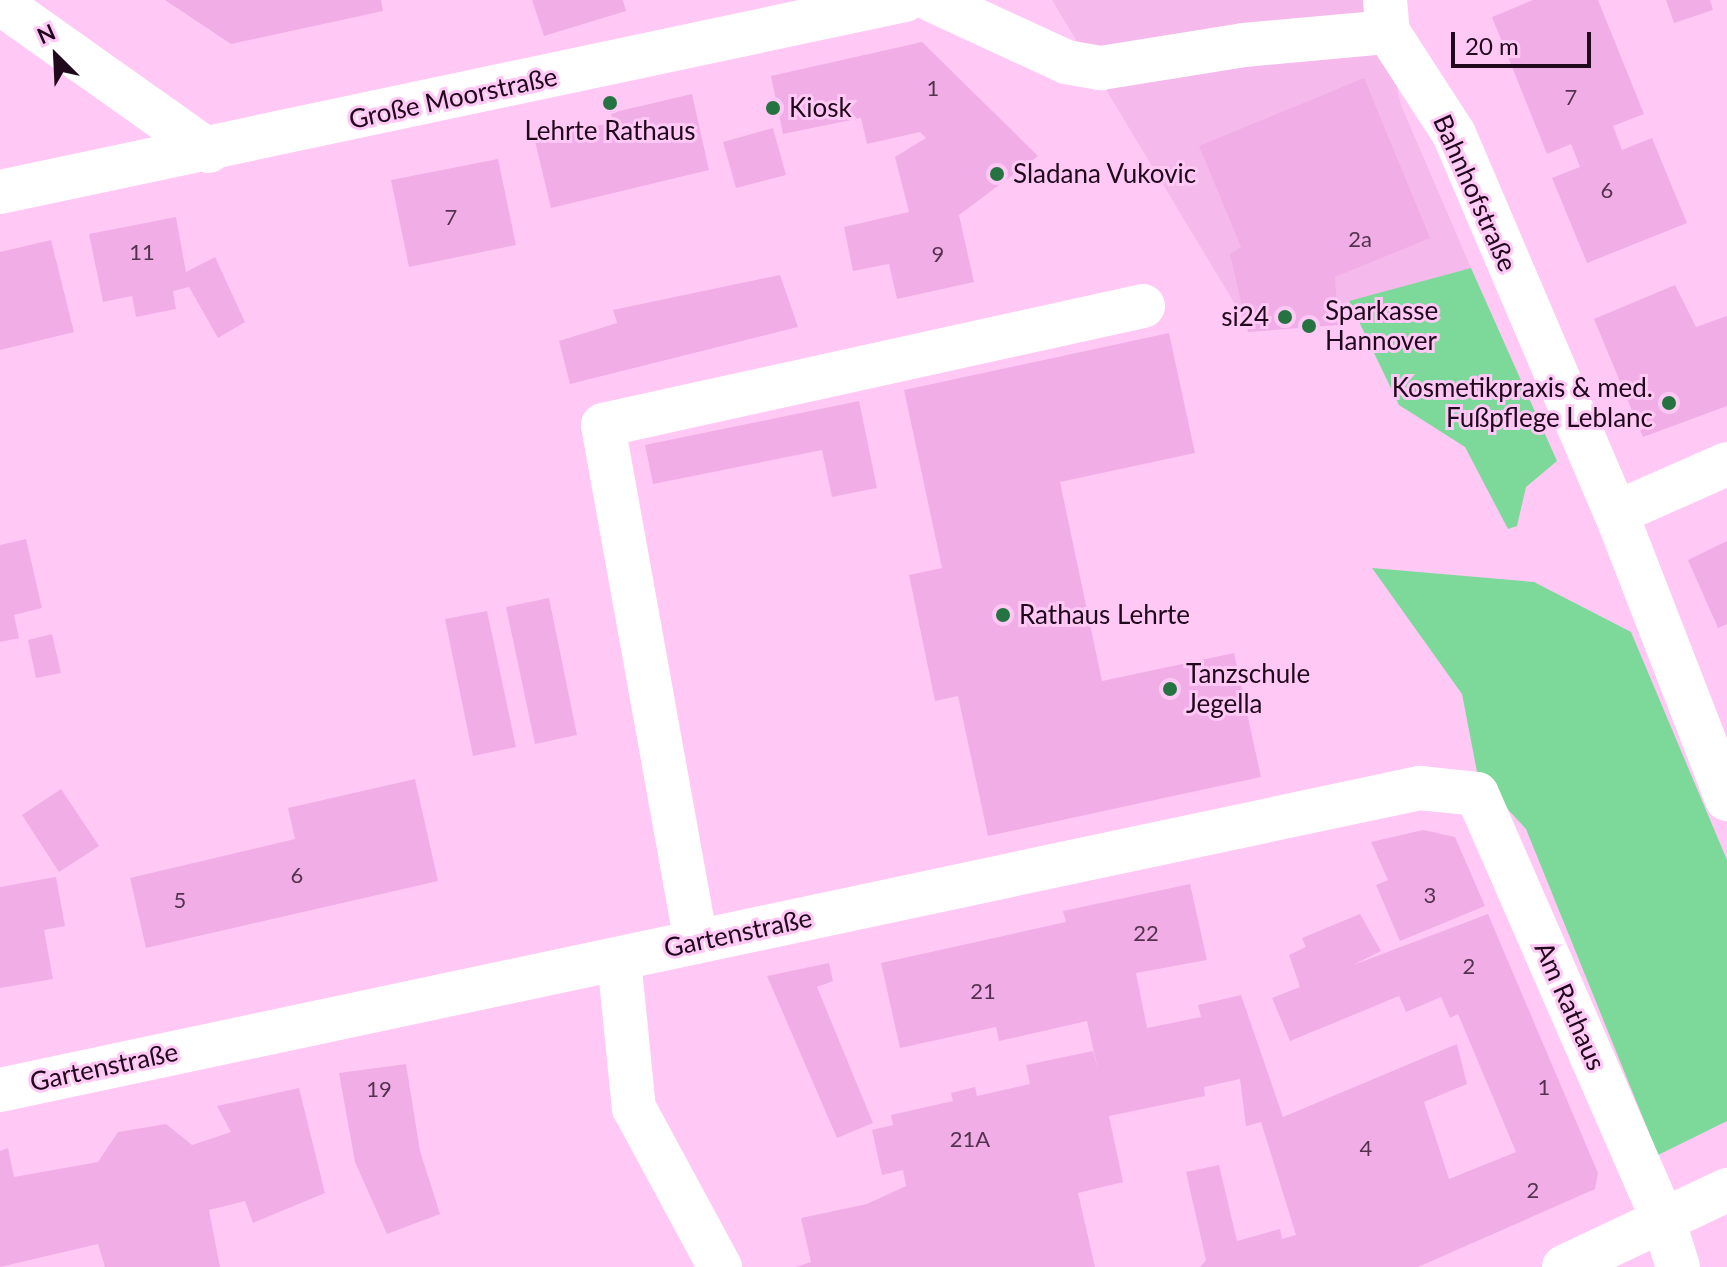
<!DOCTYPE html>
<meta charset="utf-8">
<style>
body{margin:0}
#map{position:relative;width:1727px;height:1267px;overflow:hidden;background:#ffc8f5;font-family:Lato,sans-serif}
div>[style]{position:absolute}
.built>*{inset:0;background:#f5baeb}
.green>*{inset:0;background:#7dd999}
.building>*{inset:0;background:#f1aee6}
.minor>*{height:44px;margin:-22px;padding:0 22px;transform-origin:22px;border-radius:22px;background:#fff}
.major>*{height:44px;margin:-22px;padding:0 22px;transform-origin:22px;border-radius:22px;background:#fff}
.dots>*{width:22px;height:22px;translate:-50% -50%;box-sizing:border-box;border:4px solid #ffc8f5;border-radius:50%}
span{translate:-50% -50%;white-space:nowrap;text-align:center;line-height:1.15;-webkit-text-stroke:6px #ffc8f5;paint-order:stroke}
.number-label{font-size:22px;color:#54324f}
.number-label span{-webkit-text-stroke-width:0}
.street-label{font-size:26px;color:#20091d}
.poi-label{font-size:26px;color:#20091d}
.left{translate:0 -50%;text-align:left}
.right{translate:-100% -50%;text-align:right}
.north{position:absolute;left:16px;top:16px;width:80px;height:80px;-webkit-text-stroke:6px #ffc8f5;paint-order:stroke;rotate:336deg;font-size:22px;font-weight:700;line-height:32px;text-align:center;color:#20091d}
.north::after{content:'';display:block;margin:auto;width:28px;height:36px;background:#20091d;clip-path:polygon(50% 0,100% 100%,50% 72%,0 100%)}
.scale{position:absolute;left:1451px;top:32px;width:140px;height:36px;box-sizing:border-box;border:4px solid #20091d;border-top:0;padding-left:10px;font-size:24px;line-height:28px;white-space:nowrap;color:#20091d;-webkit-text-stroke:6px #ffc8f5;paint-order:stroke}
</style>
<div id="map">
<div class="built">
<div style="clip-path:polygon(1052px 0,1376px 0,1401px 105px,1471px 268px,1250px 329px)"></div>
</div>
<div class="green">
<div style="clip-path:polygon(1471px 268px,1557px 461px,1526px 487px,1517px 526px,1508px 529px,1465px 447px,1399px 405px,1349px 301px)"></div>
<div style="clip-path:polygon(1372px 568px,1534px 582px,1631px 632px,1727px 860px,1727px 1121px,1658px 1155px,1526px 829px,1478px 777px,1462px 694px)"></div>
</div>
<div class="building">
<div style="clip-path:polygon(165px 0,381px 0,383px 11px,231px 44px)"></div>
<div style="clip-path:polygon(532px 0,623px 0,626px 11px,544px 36px)"></div>
<div style="clip-path:polygon(1533px 0,1598px 0,1644px 114px,1613px 126px,1622px 150px,1652px 138px,1687px 223px,1587px 263px,1552px 178px,1580px 167px,1571px 144px,1547px 154px,1492px 17px)"></div>
<div style="clip-path:polygon(1666px 0,1710px 0,1713px 10px,1674px 23px)"></div>
<div style="clip-path:polygon(922px 42px,1038px 156px,959px 215px,974px 282px,897px 299px,889px 264px,853px 271px,844px 227px,909px 212px,895px 157px,926px 138px,920px 132px,867px 144px,861px 118px,783px 134px,771px 76px)"></div>
<div style="clip-path:polygon(1364px 78px,1430px 238px,1335px 277px,1338px 325px,1248px 332px,1230px 254px,1241px 247px,1199px 146px)"></div>
<div style="clip-path:polygon(692px 94px,709px 170px,551px 208px,535px 141px,613px 122px,611px 113px)"></div>
<div style="clip-path:polygon(773px 128px,786px 175px,736px 188px,723px 142px)"></div>
<div style="clip-path:polygon(498px 159px,516px 245px,409px 267px,391px 180px)"></div>
<div style="clip-path:polygon(176px 217px,186px 272px,215px 257px,245px 322px,218px 338px,189px 287px,173px 291px,176px 309px,136px 317px,132px 296px,103px 302px,89px 234px)"></div>
<div style="clip-path:polygon(51px 240px,74px 332px,0 350px,0 252px)"></div>
<div style="clip-path:polygon(780px 275px,798px 327px,570px 384px,559px 341px,617px 323px,613px 310px)"></div>
<div style="clip-path:polygon(1675px 285px,1696px 327px,1727px 316px,1727px 406px,1643px 437px,1594px 319px)"></div>
<div style="clip-path:polygon(1169px 333px,1195px 453px,1060px 482px,1102px 681px,1234px 653px,1261px 777px,988px 836px,958px 696px,935px 701px,909px 575px,942px 568px,904px 390px)"></div>
<div style="clip-path:polygon(859px 401px,877px 488px,832px 497px,822px 450px,653px 484px,645px 445px)"></div>
<div style="clip-path:polygon(26px 539px,42px 608px,14px 615px,19px 638px,0 642px,0 545px)"></div>
<div style="clip-path:polygon(1727px 541px,1727px 624px,1718px 628px,1688px 560px)"></div>
<div style="clip-path:polygon(549px 598px,577px 735px,535px 744px,506px 607px)"></div>
<div style="clip-path:polygon(487px 611px,516px 747px,473px 756px,445px 619px)"></div>
<div style="clip-path:polygon(52px 634px,61px 673px,36px 678px,28px 640px)"></div>
<div style="clip-path:polygon(415px 779px,438px 881px,146px 948px,130px 878px,295px 839px,288px 808px)"></div>
<div style="clip-path:polygon(61px 789px,99px 846px,59px 872px,22px 815px)"></div>
<div style="clip-path:polygon(1423px 830px,1455px 837px,1485px 906px,1400px 941px,1376px 885px,1388px 880px,1371px 842px)"></div>
<div style="clip-path:polygon(56px 877px,65px 926px,44px 930px,53px 979px,0 988px,0 887px)"></div>
<div style="clip-path:polygon(1190px 884px,1207px 960px,1136px 973px,1147px 1028px,1201px 1017px,1198px 1005px,1241px 995px,1283px 1117px,1457px 1044px,1467px 1084px,1424px 1102px,1449px 1179px,1516px 1152px,1458px 1014px,1450px 1018px,1441px 997px,1406px 1012px,1399px 996px,1290px 1041px,1272px 998px,1300px 987px,1289px 955px,1306px 947px,1302px 938px,1360px 914px,1381px 951px,1353px 965px,1488px 914px,1598px 1173px,1595px 1189px,1418px 1267px,1200px 1267px,1206px 1260px,1186px 1172px,1219px 1165px,1237px 1241px,1280px 1229px,1282px 1239px,1296px 1235px,1261px 1122px,1246px 1126px,1240px 1079px,1204px 1087px,1205px 1096px,1109px 1116px,1123px 1182px,1078px 1193px,1095px 1267px,796px 1267px,811px 1262px,801px 1218px,867px 1204px,906px 1186px,903px 1170px,882px 1175px,872px 1130px,893px 1125px,891px 1115px,953px 1101px,951px 1093px,975px 1087px,977px 1096px,1030px 1084px,1026px 1065px,1093px 1051px,1098px 1070px,1087px 1021px,999px 1041px,996px 1027px,900px 1048px,881px 963px,1066px 922px,1063px 911px)"></div>
<div style="clip-path:polygon(829px 963px,833px 981px,798px 994px,817px 987px,873px 1123px,837px 1138px,767px 976px)"></div>
<div style="clip-path:polygon(406px 1064px,420px 1151px,440px 1214px,387px 1234px,355px 1162px,339px 1073px)"></div>
<div style="clip-path:polygon(299px 1088px,325px 1193px,253px 1223px,245px 1201px,209px 1210px,220px 1267px,105px 1267px,98px 1244px,0 1267px,0 1151px,8px 1148px,14px 1177px,98px 1162px,118px 1132px,166px 1124px,192px 1145px,231px 1132px,217px 1106px)"></div>
</div>
<div class="minor">
<div style="left:932px;top:0;width:148px;rotate:24.8deg"></div>
<div style="left:1066px;top:62px;width:36px;rotate:10deg"></div>
<div style="left:1101px;top:68px;width:145px;rotate:-9.1deg"></div>
<div style="left:1244px;top:45px;width:145px;rotate:-5.2deg"></div>
<div style="left:1385px;top:0;width:32px;rotate:85deg"></div>
<div style="left:1388px;top:32px;width:121px;rotate:57.1deg"></div>
<div style="left:1454px;top:134px;width:412px;rotate:66.9deg"></div>
<div style="left:1616px;top:513px;width:307px;rotate:68.8deg"></div>
<div style="left:0;top:3px;width:256px;rotate:35.3deg"></div>
<div style="left:0;top:192px;width:925px;rotate:-11.98deg"></div>
<div style="left:1616px;top:513px;width:121px;rotate:-23.8deg"></div>
<div style="left:696px;top:942px;width:525px;rotate:-100.2deg"></div>
<div style="left:603px;top:425px;width:553px;rotate:-12.43deg"></div>
<div style="left:619px;top:959px;width:150px;rotate:84.3deg"></div>
<div style="left:634px;top:1108px;width:181px;rotate:61.6deg"></div>
<div style="left:0;top:1090px;width:1452px;rotate:-12.01deg"></div>
<div style="left:1420px;top:788px;width:57px;rotate:6deg"></div>
<div style="left:1477px;top:794px;width:464px;rotate:66.4deg"></div>
<div style="left:1663px;top:1219px;width:50px;rotate:72.6deg"></div>
</div>
<div class="major">
<div style="left:1564px;top:1267px;width:180px;rotate:-25.3deg"></div>
</div>
<div class="dots">
<div style="left:610px;top:103px;background:#267342"></div>
<div style="left:773px;top:108px;background:#267342"></div>
<div style="left:997px;top:174px;background:#267342"></div>
<div style="left:1285px;top:317px;background:#267342"></div>
<div style="left:1309px;top:326px;background:#267342"></div>
<div style="left:1669px;top:403px;background:#267342"></div>
<div style="left:1003px;top:615px;background:#267342"></div>
<div style="left:1170px;top:689px;background:#267342"></div>
</div>
<div class="number-label">
<span style="left:933px;top:88px">1</span>
<span style="left:1571px;top:97px">7</span>
<span style="left:1607px;top:190px">6</span>
<span style="left:451px;top:217px">7</span>
<span style="left:1360px;top:239px">2a</span>
<span style="left:142px;top:252px">11</span>
<span style="left:938px;top:254px">9</span>
<span style="left:297px;top:875px">6</span>
<span style="left:1430px;top:895px">3</span>
<span style="left:180px;top:900px">5</span>
<span style="left:1146px;top:933px">22</span>
<span style="left:1469px;top:966px">2</span>
<span style="left:983px;top:991px">21</span>
<span style="left:1544px;top:1087px">1</span>
<span style="left:379px;top:1089px">19</span>
<span style="left:970px;top:1139px">21A</span>
<span style="left:1366px;top:1148px">4</span>
<span style="left:1533px;top:1190px">2</span>
</div>
<div class="street-label">
<span style="left:453px;top:98px;rotate:-12deg">Große Moorstraße</span>
<span style="left:1475px;top:193px;rotate:66deg">Bahnhofstraße</span>
<span style="left:738px;top:933px;rotate:-12deg">Gartenstraße</span>
<span style="left:1570px;top:1006px;rotate:66deg">Am Rathaus</span>
<span style="left:104px;top:1067px;rotate:-12deg">Gartenstraße</span>
</div>
<div class="poi-label">
<span class="left" style="left:789px;top:108px">Kiosk</span>
<span style="left:610px;top:131px">Lehrte Rathaus</span>
<span class="left" style="left:1013px;top:174px">Sladana Vukovic</span>
<span class="left" style="left:1325px;top:326px">Sparkasse<br>Hannover</span>
<span class="right" style="left:1269px;top:317px">si24</span>
<span class="right" style="left:1653px;top:403px">Kosmetikpraxis &amp; med.<br>Fußpflege Leblanc</span>
<span class="left" style="left:1019px;top:615px">Rathaus Lehrte</span>
<span class="left" style="left:1186px;top:689px">Tanzschule<br>Jegella</span>
</div>
<div class="north">N</div>
<div class="scale">20 m</div>
</div>
